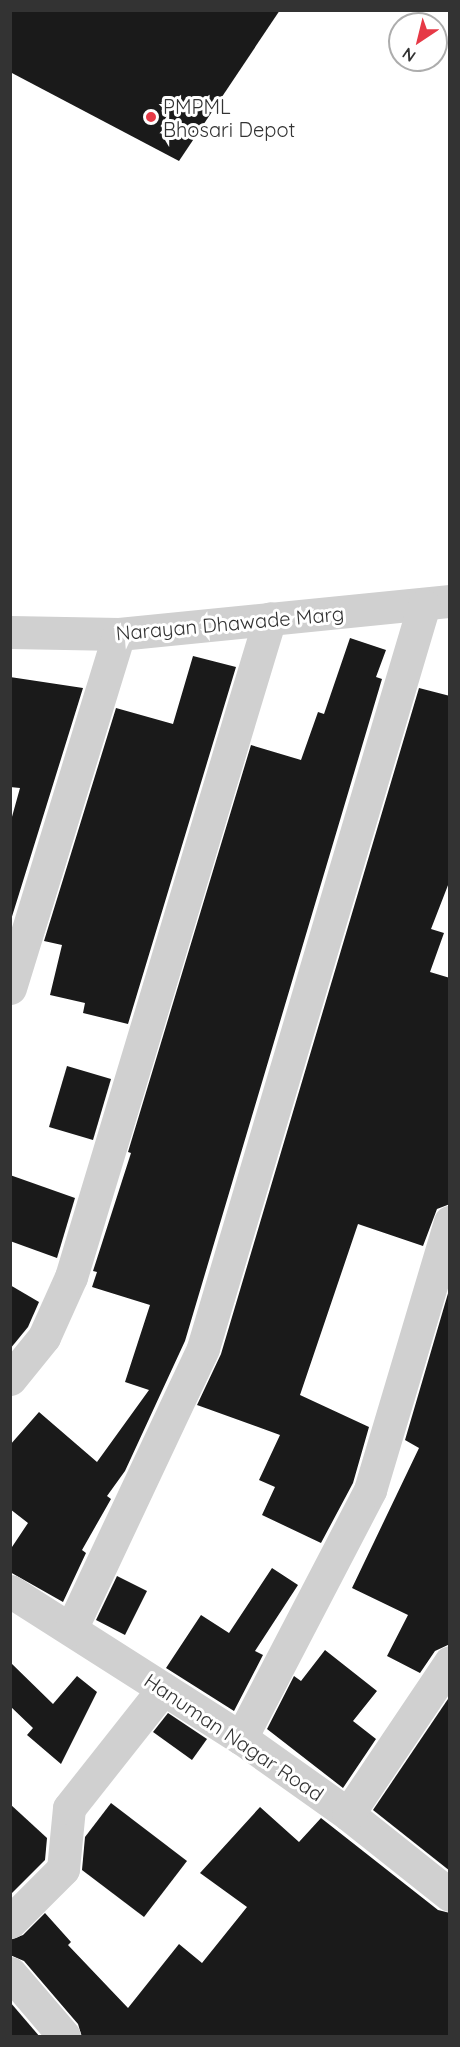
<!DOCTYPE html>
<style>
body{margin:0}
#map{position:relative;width:460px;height:2047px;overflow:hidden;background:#fff;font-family:Quicksand,sans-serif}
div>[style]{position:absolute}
.building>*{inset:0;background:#1a1a1a}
.minor>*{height:33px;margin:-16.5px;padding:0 16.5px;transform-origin:16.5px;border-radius:16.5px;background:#d0d0d0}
.dots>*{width:16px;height:16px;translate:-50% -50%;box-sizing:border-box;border:3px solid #fff;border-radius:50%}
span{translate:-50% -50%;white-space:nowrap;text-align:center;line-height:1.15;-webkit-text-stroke:6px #fff;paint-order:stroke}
.poi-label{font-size:20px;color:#333}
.left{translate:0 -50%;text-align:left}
.street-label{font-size:20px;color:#333}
.frame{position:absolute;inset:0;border:12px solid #333;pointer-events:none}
.north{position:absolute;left:388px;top:12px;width:60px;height:60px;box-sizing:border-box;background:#fff;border:2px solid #adadad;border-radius:50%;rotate:215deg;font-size:16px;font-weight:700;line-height:24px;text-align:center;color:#333}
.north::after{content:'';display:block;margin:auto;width:21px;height:27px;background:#e63946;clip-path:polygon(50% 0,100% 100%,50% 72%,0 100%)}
</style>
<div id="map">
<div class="building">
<div style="clip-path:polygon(10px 10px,280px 10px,179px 161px,10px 72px)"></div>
<div style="clip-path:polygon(350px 638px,386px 650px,376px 677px,382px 679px,185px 1341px,125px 1471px,107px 1496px,111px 1499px,82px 1550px,86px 1553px,63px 1602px,10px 1572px,10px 1550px,28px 1523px,10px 1509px,10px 1445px,39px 1412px,97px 1462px,149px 1390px,125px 1382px,150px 1305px,92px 1287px,97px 1272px,93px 1271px,131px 1153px,128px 1152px,251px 745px,301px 760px,318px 712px,324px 714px)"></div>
<div style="clip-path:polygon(193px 656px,236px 667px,128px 1024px,83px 1013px,85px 1003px,50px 995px,62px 945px,44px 941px,116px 708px,173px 724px)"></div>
<div style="clip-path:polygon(10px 677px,83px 688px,10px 923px,10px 824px,20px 788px,10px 787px)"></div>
<div style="clip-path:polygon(419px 688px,450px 696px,450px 880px,431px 929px,444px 933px,430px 972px,450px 978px,450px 1204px,437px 1209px,423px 1246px,358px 1224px,300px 1395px,369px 1427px,353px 1483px,321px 1543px,262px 1515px,275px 1487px,259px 1480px,280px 1435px,197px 1405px,221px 1354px)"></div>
<div style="clip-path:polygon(67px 1066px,111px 1079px,93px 1140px,49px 1127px)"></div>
<div style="clip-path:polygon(10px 1175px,75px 1198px,57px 1258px,10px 1241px)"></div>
<div style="clip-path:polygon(10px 1285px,39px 1302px,28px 1327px,10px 1349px)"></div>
<div style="clip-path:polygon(449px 1290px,450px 1644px,435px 1651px,420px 1673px,387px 1656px,408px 1615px,352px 1588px,419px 1448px,405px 1440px)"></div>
<div style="clip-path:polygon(272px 1568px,298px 1585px,255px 1651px,263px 1655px,234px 1711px,166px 1668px,201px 1615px,229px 1633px)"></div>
<div style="clip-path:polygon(117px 1576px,147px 1591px,125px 1635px,96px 1620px)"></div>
<div style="clip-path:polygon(325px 1650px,377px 1691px,353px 1721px,376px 1739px,343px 1788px,267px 1729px,294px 1676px,301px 1681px)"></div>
<div style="clip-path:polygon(10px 1662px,53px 1704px,77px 1676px,97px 1692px,61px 1764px,27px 1735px,33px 1728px,10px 1706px)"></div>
<div style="clip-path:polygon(450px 1696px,450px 1871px,373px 1810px)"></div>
<div style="clip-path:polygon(168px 1713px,207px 1739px,192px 1760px,153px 1732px)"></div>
<div style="clip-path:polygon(111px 1803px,187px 1861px,144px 1917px,82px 1870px,85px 1837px)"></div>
<div style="clip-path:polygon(10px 1804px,47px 1838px,45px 1860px,10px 1895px)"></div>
<div style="clip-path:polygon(260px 1807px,299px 1842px,321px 1818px,438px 1910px,450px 1913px,450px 2037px,82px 2037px,78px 2024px,24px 1961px,10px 1955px,10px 1940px,23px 1935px,45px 1913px,71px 1942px,68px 1945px,128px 2008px,179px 1944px,202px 1963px,247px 1907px,200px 1873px)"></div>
<div style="clip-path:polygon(10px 2002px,40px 2037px,10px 2037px)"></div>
</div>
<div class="minor">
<div style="left:10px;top:632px;width:109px;rotate:1.1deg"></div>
<div style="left:119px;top:634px;width:333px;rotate:-5.7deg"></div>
<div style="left:10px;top:988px;width:370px;rotate:-72.9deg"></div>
<div style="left:10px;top:1379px;width:54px;rotate:-51deg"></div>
<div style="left:44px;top:1337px;width:66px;rotate:-65.8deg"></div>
<div style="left:71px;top:1277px;width:688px;rotate:-73.2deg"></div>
<div style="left:10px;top:1591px;width:274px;rotate:32.5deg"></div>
<div style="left:241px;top:1738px;width:131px;rotate:35.4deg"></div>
<div style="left:348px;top:1814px;width:130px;rotate:38.5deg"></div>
<div style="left:71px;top:1629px;width:310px;rotate:-64.8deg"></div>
<div style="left:203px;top:1348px;width:775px;rotate:-73.44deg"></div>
<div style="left:241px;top:1738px;width:280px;rotate:-62.5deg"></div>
<div style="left:370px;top:1490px;width:280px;rotate:-73.4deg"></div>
<div style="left:348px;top:1814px;width:183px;rotate:-56.1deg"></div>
<div style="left:10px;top:1922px;width:75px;rotate:-45deg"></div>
<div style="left:63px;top:1869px;width:61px;rotate:-84.4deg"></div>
<div style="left:69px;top:1808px;width:152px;rotate:-51.7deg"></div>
<div style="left:10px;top:1973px;width:83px;rotate:49.4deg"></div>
</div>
<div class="dots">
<div style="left:151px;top:117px;background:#e63946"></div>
</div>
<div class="poi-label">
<span class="left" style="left:163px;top:118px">PMPML<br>Bhosari Depot</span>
</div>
<div class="street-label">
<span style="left:230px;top:623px;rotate:-5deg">Narayan Dhawade Marg</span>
<span style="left:234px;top:1737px;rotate:34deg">Hanuman Nagar Road</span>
</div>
<div class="frame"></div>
<div class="north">N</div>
</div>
